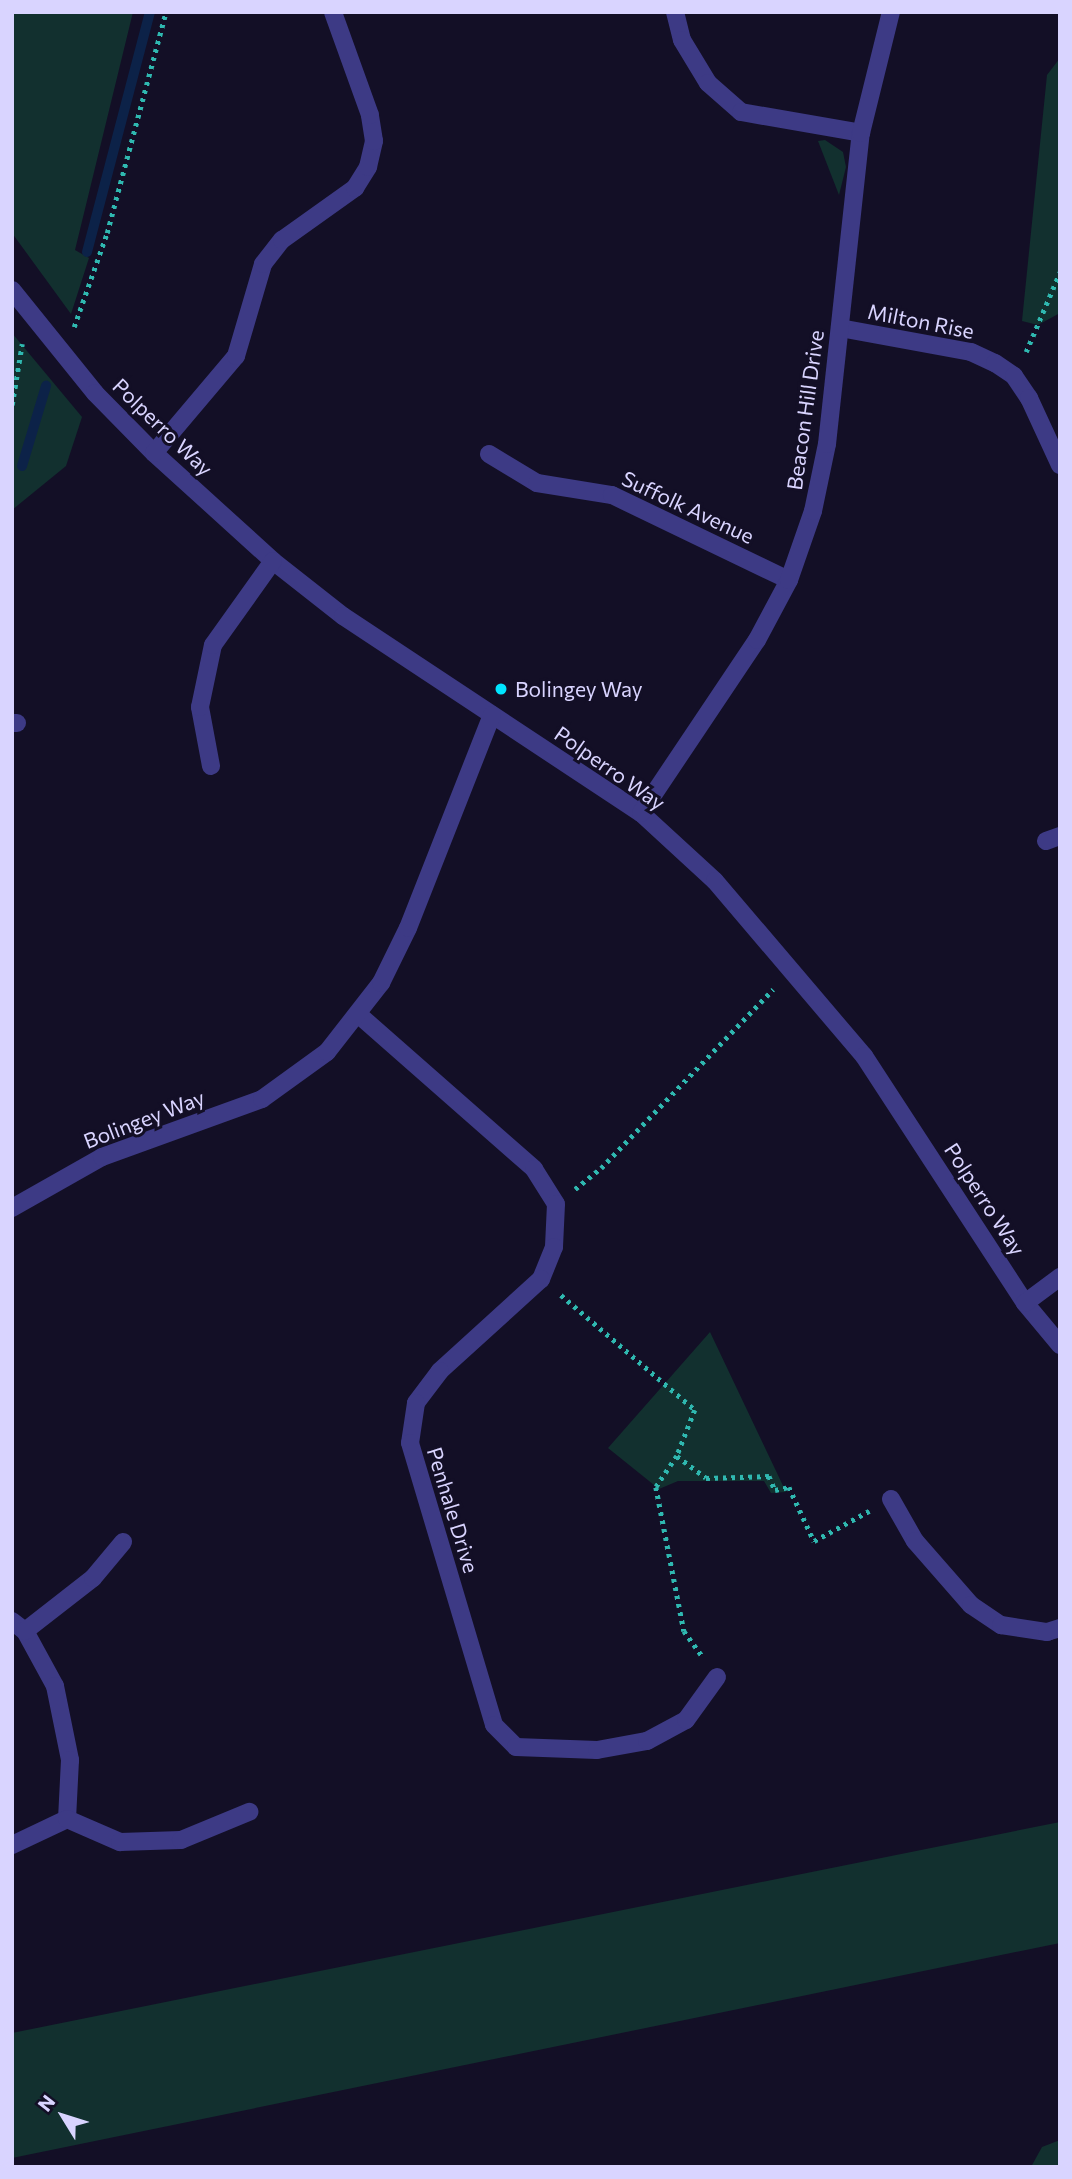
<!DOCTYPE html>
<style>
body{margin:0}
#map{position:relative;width:1072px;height:2179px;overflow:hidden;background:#130f26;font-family:Commissioner,sans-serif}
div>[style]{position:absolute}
.green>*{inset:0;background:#12302f}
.stream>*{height:10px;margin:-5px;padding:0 5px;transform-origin:5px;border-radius:5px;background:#0c2248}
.path>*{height:4.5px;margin-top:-2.25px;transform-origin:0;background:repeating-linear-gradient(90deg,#2fb8b0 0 3.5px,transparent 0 8.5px)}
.minor>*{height:18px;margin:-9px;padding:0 9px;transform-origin:9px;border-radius:9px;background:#3d3a85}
.dots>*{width:19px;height:19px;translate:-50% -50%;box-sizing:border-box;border:4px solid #130f26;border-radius:50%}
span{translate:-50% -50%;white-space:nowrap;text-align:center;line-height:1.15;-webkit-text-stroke:6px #130f26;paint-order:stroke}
.street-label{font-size:21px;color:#d9d4ff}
.poi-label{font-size:21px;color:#d9d4ff}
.left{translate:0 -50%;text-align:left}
.frame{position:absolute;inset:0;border:14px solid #d9d4ff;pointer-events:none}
.north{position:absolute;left:28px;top:2081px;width:70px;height:70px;-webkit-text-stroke:5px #130f26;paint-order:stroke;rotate:308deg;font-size:19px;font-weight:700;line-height:28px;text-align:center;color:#d9d4ff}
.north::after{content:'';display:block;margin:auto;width:24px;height:32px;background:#d9d4ff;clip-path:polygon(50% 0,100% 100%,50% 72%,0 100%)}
</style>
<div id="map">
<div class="green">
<div style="clip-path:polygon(12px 12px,133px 12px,75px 250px,89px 258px,71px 314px,12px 233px)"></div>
<div style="clip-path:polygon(1060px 58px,1060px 313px,1038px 325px,1022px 321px,1047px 75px)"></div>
<div style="clip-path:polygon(825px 140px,843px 152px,846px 167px,839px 195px,818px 141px)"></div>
<div style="clip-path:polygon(12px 333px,82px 417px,66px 466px,12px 510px)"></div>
<div style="clip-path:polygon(710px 1332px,786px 1492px,771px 1493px,764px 1481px,678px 1481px,659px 1489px,608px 1448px)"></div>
<div style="clip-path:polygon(1060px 1822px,1060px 1943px,12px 2158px,12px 2033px)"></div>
<div style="clip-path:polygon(1060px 2140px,1060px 2167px,1031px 2167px,1042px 2147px)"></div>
</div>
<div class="stream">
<div style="left:87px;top:252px;width:248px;rotate:-75.3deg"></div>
<div style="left:22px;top:466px;width:84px;rotate:-73.3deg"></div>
</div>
<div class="path">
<div style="left:74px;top:327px;width:100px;rotate:-70.7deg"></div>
<div style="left:107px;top:233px;width:229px;rotate:-75.1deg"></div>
<div style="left:1026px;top:352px;width:87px;rotate:-67deg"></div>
<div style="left:12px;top:405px;width:62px;rotate:-80.7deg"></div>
<div style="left:575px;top:1189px;width:33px;rotate:-39deg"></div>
<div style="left:601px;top:1168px;width:248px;rotate:-46.1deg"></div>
<div style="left:561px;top:1295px;width:177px;rotate:40.6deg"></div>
<div style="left:695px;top:1410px;width:49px;rotate:111.4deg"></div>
<div style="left:677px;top:1456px;width:37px;rotate:124deg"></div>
<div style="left:656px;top:1487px;width:147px;rotate:79deg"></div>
<div style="left:684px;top:1631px;width:32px;rotate:54deg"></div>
<div style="left:677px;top:1456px;width:36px;rotate:37deg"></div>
<div style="left:706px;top:1478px;width:63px;rotate:-1.8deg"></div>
<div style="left:769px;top:1476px;width:15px;rotate:67deg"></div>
<div style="left:775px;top:1490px;width:14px;rotate:-12deg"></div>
<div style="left:789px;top:1487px;width:60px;rotate:65.2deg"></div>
<div style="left:814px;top:1541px;width:63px;rotate:-28.6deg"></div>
</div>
<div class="minor">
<div style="left:675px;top:12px;width:29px;rotate:76deg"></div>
<div style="left:682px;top:40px;width:50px;rotate:58.8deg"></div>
<div style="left:708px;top:83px;width:44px;rotate:41.3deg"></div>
<div style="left:741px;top:112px;width:122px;rotate:9.9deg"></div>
<div style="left:12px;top:290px;width:132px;rotate:51.1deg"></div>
<div style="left:95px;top:393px;width:84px;rotate:45.5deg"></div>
<div style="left:154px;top:453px;width:161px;rotate:42.2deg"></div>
<div style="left:273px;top:561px;width:89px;rotate:38.2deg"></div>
<div style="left:343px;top:616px;width:357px;rotate:33.5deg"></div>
<div style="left:641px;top:813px;width:100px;rotate:42.6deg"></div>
<div style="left:715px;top:881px;width:230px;rotate:49.6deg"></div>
<div style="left:864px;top:1056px;width:295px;rotate:56.9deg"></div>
<div style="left:1025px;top:1303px;width:55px;rotate:50.2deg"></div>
<div style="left:840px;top:328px;width:133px;rotate:10.4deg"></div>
<div style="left:971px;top:352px;width:26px;rotate:25deg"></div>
<div style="left:995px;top:363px;width:23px;rotate:34deg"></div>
<div style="left:1014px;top:376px;width:27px;rotate:56deg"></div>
<div style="left:1029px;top:398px;width:74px;rotate:65.2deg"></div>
<div style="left:154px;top:453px;width:127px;rotate:-49.8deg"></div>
<div style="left:236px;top:356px;width:96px;rotate:-73.6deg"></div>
<div style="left:263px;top:264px;width:31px;rotate:-52deg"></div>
<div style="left:282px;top:240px;width:90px;rotate:-35.5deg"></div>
<div style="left:355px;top:188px;width:25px;rotate:-58deg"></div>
<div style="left:368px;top:167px;width:27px;rotate:-77deg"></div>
<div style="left:374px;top:141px;width:26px;rotate:-99deg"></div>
<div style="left:370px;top:115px;width:109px;rotate:-109.8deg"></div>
<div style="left:489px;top:454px;width:56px;rotate:31.1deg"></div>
<div style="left:537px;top:483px;width:76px;rotate:9.1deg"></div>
<div style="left:612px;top:495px;width:196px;rotate:25.7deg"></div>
<div style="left:12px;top:723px;width:5px"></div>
<div style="left:211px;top:766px;width:60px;rotate:-100.6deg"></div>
<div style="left:200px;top:707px;width:63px;rotate:-78.2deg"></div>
<div style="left:213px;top:645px;width:103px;rotate:-54.5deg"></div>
<div style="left:641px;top:813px;width:208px;rotate:-56.2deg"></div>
<div style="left:757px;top:640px;width:68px;rotate:-61.9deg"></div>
<div style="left:789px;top:580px;width:73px;rotate:-70.8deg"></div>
<div style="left:813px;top:511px;width:68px;rotate:-78.2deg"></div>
<div style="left:827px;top:444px;width:313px;rotate:-83.8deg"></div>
<div style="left:861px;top:133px;width:125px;rotate:-76.1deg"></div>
<div style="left:1046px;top:841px;width:15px;rotate:-20deg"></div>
<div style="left:359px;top:1015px;width:233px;rotate:41.3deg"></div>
<div style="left:534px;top:1169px;width:41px;rotate:57.8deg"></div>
<div style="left:556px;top:1204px;width:43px;rotate:92.7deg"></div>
<div style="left:554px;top:1247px;width:35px;rotate:112deg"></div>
<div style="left:541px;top:1279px;width:137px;rotate:137.7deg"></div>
<div style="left:440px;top:1371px;width:40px;rotate:127deg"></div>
<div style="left:416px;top:1403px;width:40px;rotate:98.5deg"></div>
<div style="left:410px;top:1443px;width:294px;rotate:73.4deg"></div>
<div style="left:494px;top:1725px;width:31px;rotate:45deg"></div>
<div style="left:516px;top:1747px;width:81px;rotate:2.1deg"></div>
<div style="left:597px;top:1750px;width:51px;rotate:-10.2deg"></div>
<div style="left:647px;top:1741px;width:44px;rotate:-28.3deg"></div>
<div style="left:686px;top:1720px;width:53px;rotate:-54.2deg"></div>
<div style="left:12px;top:1208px;width:103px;rotate:-29.5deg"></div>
<div style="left:102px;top:1157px;width:170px;rotate:-19.9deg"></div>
<div style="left:262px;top:1099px;width:80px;rotate:-35.9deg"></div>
<div style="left:327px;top:1052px;width:88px;rotate:-52deg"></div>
<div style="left:381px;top:983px;width:61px;rotate:-63.9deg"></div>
<div style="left:408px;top:928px;width:229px;rotate:-68.5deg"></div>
<div style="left:1025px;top:1303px;width:44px;rotate:-36.6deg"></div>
<div style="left:891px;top:1499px;width:48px;rotate:60.3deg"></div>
<div style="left:915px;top:1541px;width:85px;rotate:48.8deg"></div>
<div style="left:971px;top:1605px;width:36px;rotate:34deg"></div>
<div style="left:1001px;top:1625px;width:47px;rotate:8.7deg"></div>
<div style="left:1047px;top:1632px;width:14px;rotate:-17deg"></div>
<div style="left:12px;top:1621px;width:16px;rotate:38deg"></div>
<div style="left:25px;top:1631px;width:63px;rotate:61.4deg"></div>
<div style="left:55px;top:1686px;width:76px;rotate:78.5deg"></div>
<div style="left:70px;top:1760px;width:59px;rotate:92.9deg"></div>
<div style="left:67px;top:1819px;width:61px;rotate:154.7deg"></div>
<div style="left:25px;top:1631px;width:86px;rotate:-37.9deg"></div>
<div style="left:93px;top:1578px;width:47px;rotate:-50.2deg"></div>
<div style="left:67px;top:1819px;width:58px;rotate:23.5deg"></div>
<div style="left:120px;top:1842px;width:61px;rotate:-1.9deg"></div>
<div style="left:181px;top:1840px;width:74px;rotate:-22.4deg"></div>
</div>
<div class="dots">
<div style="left:501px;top:689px;background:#00e5ff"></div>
</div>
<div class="street-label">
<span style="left:921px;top:321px;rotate:11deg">Milton Rise</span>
<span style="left:805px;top:410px;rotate:-82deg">Beacon Hill Drive</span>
<span style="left:163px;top:427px;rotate:44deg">Polperro Way</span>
<span style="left:688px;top:507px;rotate:25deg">Suffolk Avenue</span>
<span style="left:610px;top:768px;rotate:35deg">Polperro Way</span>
<span style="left:144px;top:1119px;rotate:-21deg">Bolingey Way</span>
<span style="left:985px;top:1199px;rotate:57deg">Polperro Way</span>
<span style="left:453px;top:1510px;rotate:73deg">Penhale Drive</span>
</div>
<div class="poi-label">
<span class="left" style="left:515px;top:689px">Bolingey Way</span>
</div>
<div class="frame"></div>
<div class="north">N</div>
</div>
